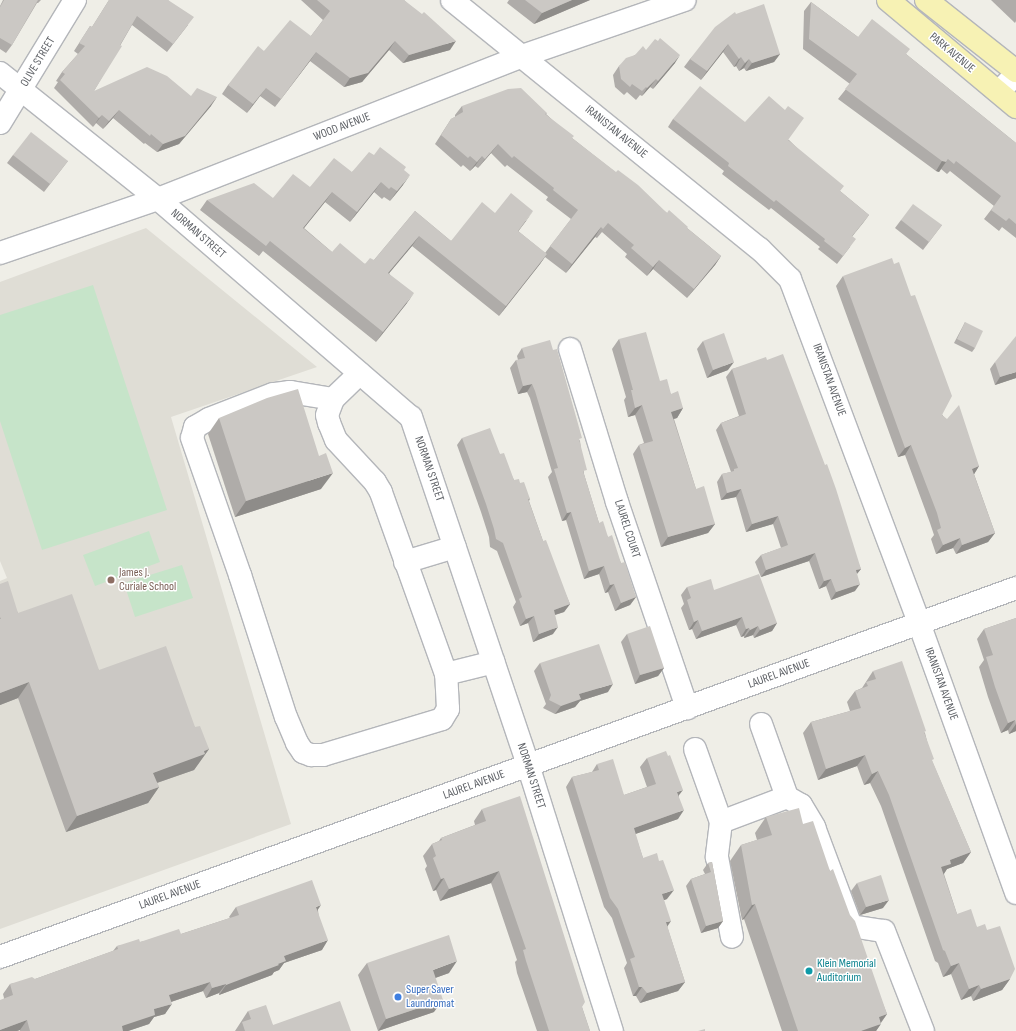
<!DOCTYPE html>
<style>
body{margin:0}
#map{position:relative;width:1016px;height:1031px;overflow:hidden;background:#efeee7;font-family:"Sofia Sans Condensed",sans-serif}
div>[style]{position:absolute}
.education>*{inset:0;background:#dfddd5}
.green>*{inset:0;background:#c6e4c9}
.roads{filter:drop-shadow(1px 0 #b4b6ba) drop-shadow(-1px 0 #b4b6ba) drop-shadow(0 1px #b4b6ba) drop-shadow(0 -1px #b4b6ba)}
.minor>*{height:22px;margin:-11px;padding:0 11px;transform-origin:11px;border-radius:11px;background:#fff}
.major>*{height:22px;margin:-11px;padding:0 11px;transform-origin:11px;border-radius:11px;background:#f7f2b4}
.wall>*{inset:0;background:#afaca9}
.shaded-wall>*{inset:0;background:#8e8c89}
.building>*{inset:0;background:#cbc8c4}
.dots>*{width:11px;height:11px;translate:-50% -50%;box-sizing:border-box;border:2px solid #fff;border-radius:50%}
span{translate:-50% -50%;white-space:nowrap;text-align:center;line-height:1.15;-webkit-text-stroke:3px #fff;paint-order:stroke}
.street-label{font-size:12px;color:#5e6166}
.education-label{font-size:12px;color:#785e54}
.left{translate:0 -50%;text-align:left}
.culture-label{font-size:12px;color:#0d838f}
.shop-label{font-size:12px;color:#366cbe}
</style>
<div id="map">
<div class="education">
<div style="clip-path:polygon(146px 228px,317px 367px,171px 417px,291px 824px,0 929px,0 581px,7px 578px,0 561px,0 282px)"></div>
</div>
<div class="green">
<div style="clip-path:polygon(93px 285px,167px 510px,42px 550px,0 421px,0 315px)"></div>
<div style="clip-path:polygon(149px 531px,160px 562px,95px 586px,83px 555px)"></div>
<div style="clip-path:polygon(182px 565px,193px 598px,135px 617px,124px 583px)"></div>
</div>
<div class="roads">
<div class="minor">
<div style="left:452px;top:0;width:396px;rotate:39deg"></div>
<div style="left:760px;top:249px;width:42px;rotate:45deg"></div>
<div style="left:790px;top:279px;width:367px;rotate:69.4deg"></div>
<div style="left:919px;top:623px;width:287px;rotate:70.2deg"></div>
<div style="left:0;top:73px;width:202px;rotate:38.6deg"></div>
<div style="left:158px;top:199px;width:334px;rotate:40.8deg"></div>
<div style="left:411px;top:417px;width:367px;rotate:71.4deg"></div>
<div style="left:528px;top:765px;width:279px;rotate:72.5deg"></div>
<div style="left:999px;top:92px;width:25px;rotate:-47deg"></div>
<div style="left:0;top:123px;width:144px;rotate:-58.6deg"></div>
<div style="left:0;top:253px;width:167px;rotate:-18.9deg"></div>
<div style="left:158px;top:199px;width:391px;rotate:-21.4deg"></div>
<div style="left:522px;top:56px;width:172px;rotate:-19deg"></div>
<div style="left:570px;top:349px;width:160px;rotate:72.9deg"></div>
<div style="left:617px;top:502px;width:218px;rotate:71.2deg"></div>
<div style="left:333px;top:399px;width:44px;rotate:-170.8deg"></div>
<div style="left:290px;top:392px;width:17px;rotate:173deg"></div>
<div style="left:273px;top:394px;width:69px;rotate:158.7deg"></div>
<div style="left:209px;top:419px;width:16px;rotate:150deg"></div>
<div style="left:195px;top:427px;width:11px;rotate:105deg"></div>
<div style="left:192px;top:438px;width:145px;rotate:70.7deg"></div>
<div style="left:240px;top:575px;width:149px;rotate:72.1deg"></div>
<div style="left:286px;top:717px;width:28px;rotate:67deg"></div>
<div style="left:297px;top:743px;width:11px;rotate:56deg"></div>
<div style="left:303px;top:752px;width:9px;rotate:21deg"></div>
<div style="left:311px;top:755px;width:12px"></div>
<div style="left:323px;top:755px;width:124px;rotate:-16.8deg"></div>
<div style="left:442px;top:719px;width:12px;rotate:-59deg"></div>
<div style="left:448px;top:709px;width:35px;rotate:-93deg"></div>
<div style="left:446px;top:674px;width:193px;rotate:-109.7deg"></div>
<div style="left:381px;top:492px;width:12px;rotate:-121deg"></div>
<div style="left:375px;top:482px;width:57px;rotate:-132.9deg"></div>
<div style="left:336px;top:440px;width:18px;rotate:-112deg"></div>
<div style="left:329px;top:423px;width:8px;rotate:-104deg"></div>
<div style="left:327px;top:415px;width:17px;rotate:-69deg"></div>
<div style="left:333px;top:399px;width:37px;rotate:-44deg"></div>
<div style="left:405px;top:562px;width:52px;rotate:-16.7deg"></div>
<div style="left:446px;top:674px;width:49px;rotate:-14deg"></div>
<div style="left:761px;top:724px;width:77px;rotate:70.4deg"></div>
<div style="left:695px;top:749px;width:77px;rotate:70.4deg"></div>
<div style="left:721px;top:822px;width:35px;rotate:97deg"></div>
<div style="left:717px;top:857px;width:81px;rotate:79.4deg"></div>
<div style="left:721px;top:822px;width:71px;rotate:-20.7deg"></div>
<div style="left:787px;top:797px;width:16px;rotate:30deg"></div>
<div style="left:801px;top:805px;width:26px;rotate:59deg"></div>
<div style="left:814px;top:827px;width:106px;rotate:69.5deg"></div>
<div style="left:851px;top:926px;width:33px;rotate:9deg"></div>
<div style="left:884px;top:931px;width:107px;rotate:68.7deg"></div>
<div style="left:0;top:957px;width:1081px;rotate:-19.96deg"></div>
</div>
<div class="major">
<div style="left:888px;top:0;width:167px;rotate:39.9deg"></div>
<div style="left:926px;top:0;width:115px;rotate:38.3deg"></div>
</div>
</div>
<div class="wall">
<div style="clip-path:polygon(3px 0,41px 0,38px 3px,37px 3px,12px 45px,6px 53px,0 49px,0 6px)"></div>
<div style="clip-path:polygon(109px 0,168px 0,188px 25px,167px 52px,132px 25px,94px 91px,191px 96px,211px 106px,179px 144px,157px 152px,145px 143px,144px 144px,113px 118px,103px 129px,96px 123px,93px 127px,54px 88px,58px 82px,56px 81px,62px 72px,78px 54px,74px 51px,90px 26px,92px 27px)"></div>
<div style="clip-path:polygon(301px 0,404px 0,450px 50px,403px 63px,389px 50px,362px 82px,344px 87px,310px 61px,275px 107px,260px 96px,247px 113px,222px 94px,228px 85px,264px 51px,311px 36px,323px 20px)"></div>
<div style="clip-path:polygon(509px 0,590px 0,534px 24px,507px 3px)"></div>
<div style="clip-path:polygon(991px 0,1016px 0,1016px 21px,1015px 23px)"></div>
<div style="clip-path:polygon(811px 2px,858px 37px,906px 54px,1016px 143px,1016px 238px,1002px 227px,999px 231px,984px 219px,994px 206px,950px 171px,947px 174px,941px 169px,939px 172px,936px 171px,838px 99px,850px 84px,803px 49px,804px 11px)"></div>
<div style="clip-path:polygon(736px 14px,780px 54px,774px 62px,746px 71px,744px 68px,739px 71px,736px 66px,734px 67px,723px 52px,701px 80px,684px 67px,690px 59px)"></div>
<div style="clip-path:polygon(646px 50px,675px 63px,653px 89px,650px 87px,642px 96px,640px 95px,636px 100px,627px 92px,624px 95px,615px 87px,613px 75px,619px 66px,635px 55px)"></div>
<div style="clip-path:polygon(462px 106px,547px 113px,546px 114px,572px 138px,667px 213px,687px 228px,721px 256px,715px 265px,687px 298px,653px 269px,647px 276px,625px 257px,627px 254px,602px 232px,597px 238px,595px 237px,566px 273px,545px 257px,540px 264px,499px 316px,412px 246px,389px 273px,407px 303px,376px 342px,263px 251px,259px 256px,200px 210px,207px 200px,273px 198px,310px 187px,352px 172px,374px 155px,404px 171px,403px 185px,390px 201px,384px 197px,382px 199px,374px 192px,350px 222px,325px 202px,304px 228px,332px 252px,365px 264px,374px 260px,415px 211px,451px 241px,495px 213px,526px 221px,518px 231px,545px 253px,571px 219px,546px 200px,548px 197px,507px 165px,505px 167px,491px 153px,478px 168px,475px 166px,470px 171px,463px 165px,461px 167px,435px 144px,451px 119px,455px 117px,455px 115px)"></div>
<div style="clip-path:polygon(673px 119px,745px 122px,789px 140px,840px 191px,869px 215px,852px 236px,850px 247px,837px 264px,818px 249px,820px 247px,771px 208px,769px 210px,740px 188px,722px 174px,724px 171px,668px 127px)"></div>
<div style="clip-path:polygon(13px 155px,68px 161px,44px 192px,7px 163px)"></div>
<div style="clip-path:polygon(901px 220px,942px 225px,923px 250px,895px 228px)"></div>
<div style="clip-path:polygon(843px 276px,979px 466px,974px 474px,995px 533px,988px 542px,956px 554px,953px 548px,936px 554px,931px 539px,934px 535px,930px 523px,905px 455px,898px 457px,836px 286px)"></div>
<div style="clip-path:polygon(965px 322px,975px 348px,972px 352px,954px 343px,963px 326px)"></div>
<div style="clip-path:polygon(619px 339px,671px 394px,683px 408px,677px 418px,674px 419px,696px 489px,715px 524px,708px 533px,661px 547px,633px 454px,639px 445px,644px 443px,635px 415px,628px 417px,624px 400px,626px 397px,612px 349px)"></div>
<div style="clip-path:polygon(703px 341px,728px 370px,707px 378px,697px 349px)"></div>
<div style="clip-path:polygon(522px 348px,580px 441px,584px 474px,599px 523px,608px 537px,621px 563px,636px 597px,630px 605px,615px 611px,608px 592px,605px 593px,599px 574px,584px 579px,566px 520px,562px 521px,548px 477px,552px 472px,530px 398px,527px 392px,518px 394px,510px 368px,516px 360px,518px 360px,517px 356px)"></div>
<div style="clip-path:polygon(767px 360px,861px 569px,857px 574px,855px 591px,831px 600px,826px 586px,819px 589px,809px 561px,761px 577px,755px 562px,761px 555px,781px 548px,773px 524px,746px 532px,736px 497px,721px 500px,717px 482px,722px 474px,731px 472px,716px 430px,721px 423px,739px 416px,726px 377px,732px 369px)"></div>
<div style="clip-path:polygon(995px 362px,1016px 378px,995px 385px,990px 369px)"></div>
<div style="clip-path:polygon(219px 418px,321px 489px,235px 517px,208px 434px)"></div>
<div style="clip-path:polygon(462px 438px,500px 454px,514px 480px,520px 483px,530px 499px,529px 501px,543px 541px,570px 604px,564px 612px,555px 615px,553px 634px,533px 642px,528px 623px,520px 626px,513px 607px,516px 602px,497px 551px,490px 547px,489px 537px,481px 512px,457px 445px)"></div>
<div style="clip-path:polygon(0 584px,18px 613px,99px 670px,195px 727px,209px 749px,194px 770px,157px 783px,159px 787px,148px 803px,66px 832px,18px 698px,0 705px)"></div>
<div style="clip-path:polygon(687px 587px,714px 590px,777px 623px,772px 631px,754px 638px,753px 635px,744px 638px,744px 636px,741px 637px,736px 625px,696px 639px,692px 629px,689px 630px,681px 608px,684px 604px,681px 595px)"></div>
<div style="clip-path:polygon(1016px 618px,1016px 731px,1009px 734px,1008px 730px,1001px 733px,988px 697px,979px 667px,984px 660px,977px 639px,984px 629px)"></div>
<div style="clip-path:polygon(627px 634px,664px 668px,658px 676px,635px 684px,621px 642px)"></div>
<div style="clip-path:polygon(540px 663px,608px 692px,580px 701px,575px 707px,555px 714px,543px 708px,546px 704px,534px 671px)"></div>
<div style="clip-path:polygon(873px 671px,925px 733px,932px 761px,971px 852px,963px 863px,947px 869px,944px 874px,957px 914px,977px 927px,987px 930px,1010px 979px,1002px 990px,973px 1001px,971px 996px,961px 1000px,951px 974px,943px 977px,938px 963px,935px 961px,881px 806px,870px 783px,864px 785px,857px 766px,818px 780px,803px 733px,811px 722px,850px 711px,847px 702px,855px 691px,862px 688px)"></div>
<div style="clip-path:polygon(647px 758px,679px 795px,678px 819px,635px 834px,643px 858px,667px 899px,664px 900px,667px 926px,685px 982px,678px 991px,640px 1003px,636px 996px,633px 996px,624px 968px,627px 963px,612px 918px,604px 907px,566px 787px,572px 777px,592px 772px,597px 764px,624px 795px,647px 787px,640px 767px)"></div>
<div style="clip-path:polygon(482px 809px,582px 1007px,590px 1031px,537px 1031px,517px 973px,515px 962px,517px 960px,491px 883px,440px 901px,436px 890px,433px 891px,425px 869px,427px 866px,423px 856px,432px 844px,439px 841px,441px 838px,475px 825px,474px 821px)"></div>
<div style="clip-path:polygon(766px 817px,803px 824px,830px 871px,887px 1014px,881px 1023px,876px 1031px,782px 1031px,744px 919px,742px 920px,730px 861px,741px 845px,757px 840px,755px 833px)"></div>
<div style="clip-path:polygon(712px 862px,723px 921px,718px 928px,701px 933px,686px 886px,691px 879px,705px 874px,703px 870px,708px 863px)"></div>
<div style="clip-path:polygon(857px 883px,883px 908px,860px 915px,851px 891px)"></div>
<div style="clip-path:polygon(236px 907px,318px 910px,322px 950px,284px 963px,279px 970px,274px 972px,272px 975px,219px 995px,219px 993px,206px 998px,203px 991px,171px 1002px,165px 1014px,154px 1017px,149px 1024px,128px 1031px,20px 1031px,20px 1030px,17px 1031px,0 1031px,4px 998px,3px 994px,10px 984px,35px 979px,113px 951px,117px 946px,140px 942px,181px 934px,230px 918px,229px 917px)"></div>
<div style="clip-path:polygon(367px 963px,449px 973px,435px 978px,434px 1012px,378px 1031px,358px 975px)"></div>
<div style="clip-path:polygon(248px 1011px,273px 1025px,351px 1031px,235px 1031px)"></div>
</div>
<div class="shaded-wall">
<div style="clip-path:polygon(572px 0,590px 0,534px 24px,542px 13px)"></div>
<div style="clip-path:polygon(395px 41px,389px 50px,362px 82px,344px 87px,350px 78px)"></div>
<div style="clip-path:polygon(456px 41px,450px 50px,403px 63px,409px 55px)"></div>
<div style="clip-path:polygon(728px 44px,723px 52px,701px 80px,707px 71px)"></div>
<div style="clip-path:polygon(316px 52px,310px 61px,275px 107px,281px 99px)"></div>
<div style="clip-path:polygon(780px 54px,774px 62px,746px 71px,752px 63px)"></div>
<div style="clip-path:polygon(680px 55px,675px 63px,653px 89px,658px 81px)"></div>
<div style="clip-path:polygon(741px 57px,736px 66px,734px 67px,739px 59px)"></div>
<div style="clip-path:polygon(749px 59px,744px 68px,739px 71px,745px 63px)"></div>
<div style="clip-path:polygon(656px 79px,650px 87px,642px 96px,647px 88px)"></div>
<div style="clip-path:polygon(266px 88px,260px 96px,247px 113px,253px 104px)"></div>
<div style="clip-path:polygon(217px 97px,211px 106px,179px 144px,157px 152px,163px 144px)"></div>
<div style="clip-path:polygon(119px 110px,113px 118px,103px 129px,109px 121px)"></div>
<div style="clip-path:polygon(102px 115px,93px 127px,99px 118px)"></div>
<div style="clip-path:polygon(498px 144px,491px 153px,478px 168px,485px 159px)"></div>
<div style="clip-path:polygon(482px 156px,475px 166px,470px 171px,477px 162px)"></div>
<div style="clip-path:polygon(948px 159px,939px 172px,936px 171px,942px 161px)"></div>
<div style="clip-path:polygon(410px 175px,403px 185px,390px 201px,397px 191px)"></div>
<div style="clip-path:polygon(381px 182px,374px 192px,350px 222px,357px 212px)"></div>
<div style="clip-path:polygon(332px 192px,325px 202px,296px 238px,303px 228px)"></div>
<div style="clip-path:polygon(533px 211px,526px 221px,511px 241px,518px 231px)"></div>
<div style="clip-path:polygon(869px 215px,863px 223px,846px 244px,852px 236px)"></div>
<div style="clip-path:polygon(601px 227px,595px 237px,566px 273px,572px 264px)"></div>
<div style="clip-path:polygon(419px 236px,412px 246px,381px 283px,388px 273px)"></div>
<div style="clip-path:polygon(547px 254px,540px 264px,499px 316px,506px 306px)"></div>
<div style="clip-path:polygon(721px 256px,715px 265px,687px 298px,694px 289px)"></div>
<div style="clip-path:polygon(659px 260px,653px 269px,647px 276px,653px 267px)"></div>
<div style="clip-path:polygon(414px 293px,407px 303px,376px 342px,383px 332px)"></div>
<div style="clip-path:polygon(734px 362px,728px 370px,707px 378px,713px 370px)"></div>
<div style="clip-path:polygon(1016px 372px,1016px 378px,995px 385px,1000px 377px)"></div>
<div style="clip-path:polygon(532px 384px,527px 392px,518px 394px,523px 386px)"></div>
<div style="clip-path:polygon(642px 405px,635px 415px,628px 417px,635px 408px)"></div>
<div style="clip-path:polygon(683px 408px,677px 418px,665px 421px,671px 412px)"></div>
<div style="clip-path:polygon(911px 445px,905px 455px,898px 457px,905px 448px)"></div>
<div style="clip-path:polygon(979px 466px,973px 476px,972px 469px)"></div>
<div style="clip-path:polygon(333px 473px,321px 489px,235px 517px,246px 501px)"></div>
<div style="clip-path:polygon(741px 489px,736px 497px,721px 500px,727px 493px)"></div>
<div style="clip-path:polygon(571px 512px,566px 520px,562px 521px,567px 513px)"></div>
<div style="clip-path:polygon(778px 516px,773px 524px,746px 532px,752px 524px)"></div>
<div style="clip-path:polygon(715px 524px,708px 533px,661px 547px,668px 537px)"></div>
<div style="clip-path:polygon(995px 533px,988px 542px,956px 554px,962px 545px)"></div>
<div style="clip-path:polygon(960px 538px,953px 548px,936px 554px,943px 545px)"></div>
<div style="clip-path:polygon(815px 553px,809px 561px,761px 577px,766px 570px)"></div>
<div style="clip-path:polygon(604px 566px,599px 574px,584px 579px,589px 571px)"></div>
<div style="clip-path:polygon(861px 569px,855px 576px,856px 570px)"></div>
<div style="clip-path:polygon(831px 579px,826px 586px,819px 589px,824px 581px)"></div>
<div style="clip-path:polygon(614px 584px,608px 592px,605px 593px,610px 585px)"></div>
<div style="clip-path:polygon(860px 584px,855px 591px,831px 600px,836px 592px)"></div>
<div style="clip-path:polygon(636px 597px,630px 605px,615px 611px,621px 603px)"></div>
<div style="clip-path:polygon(570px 604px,564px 612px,548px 617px,554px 610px)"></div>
<div style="clip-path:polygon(534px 616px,528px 623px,520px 626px,526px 619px)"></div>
<div style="clip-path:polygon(742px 617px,736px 625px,696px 639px,702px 631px)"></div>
<div style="clip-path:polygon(698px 620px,692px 629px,689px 630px,694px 622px)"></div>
<div style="clip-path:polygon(777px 623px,772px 631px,754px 638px,760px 630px)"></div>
<div style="clip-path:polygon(758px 626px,753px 635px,744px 638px,750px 630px)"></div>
<div style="clip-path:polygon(558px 627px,553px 634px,533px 642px,539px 634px)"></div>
<div style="clip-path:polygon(749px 628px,744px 636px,741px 637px,746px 629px)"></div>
<div style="clip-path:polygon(664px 668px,658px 676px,635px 684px,640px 675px)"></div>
<div style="clip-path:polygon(29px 682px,18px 698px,0 705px,0 693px)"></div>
<div style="clip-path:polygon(613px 684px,608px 692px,580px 701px,575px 707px,555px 714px,561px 706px,579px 694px)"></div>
<div style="clip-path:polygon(1015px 720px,1008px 730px,1001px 733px,1008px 723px)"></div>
<div style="clip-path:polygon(1016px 724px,1016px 731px,1009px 734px)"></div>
<div style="clip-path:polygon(209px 749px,194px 770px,142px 788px,153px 773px)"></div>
<div style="clip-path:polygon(865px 755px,857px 766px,818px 780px,826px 769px)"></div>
<div style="clip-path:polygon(878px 771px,870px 783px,864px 785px,872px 774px)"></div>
<div style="clip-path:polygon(159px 787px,148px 803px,66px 832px,77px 816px)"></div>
<div style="clip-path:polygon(683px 790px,676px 799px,677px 792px)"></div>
<div style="clip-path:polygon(684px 810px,678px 819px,627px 837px,634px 828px)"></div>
<div style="clip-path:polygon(971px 852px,963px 863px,947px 869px,943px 875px,941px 867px,950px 860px)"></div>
<div style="clip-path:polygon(499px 871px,491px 883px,440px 901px,449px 889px)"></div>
<div style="clip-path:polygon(444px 878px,436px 890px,433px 891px,441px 879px)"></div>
<div style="clip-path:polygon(674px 890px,667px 899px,656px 903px,662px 894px)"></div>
<div style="clip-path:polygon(889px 900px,883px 908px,860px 915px,866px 907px)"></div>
<div style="clip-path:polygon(755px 904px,744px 919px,742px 920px,752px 905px)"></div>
<div style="clip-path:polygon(321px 905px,315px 914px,316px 907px)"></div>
<div style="clip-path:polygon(671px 921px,665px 930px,666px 922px)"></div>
<div style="clip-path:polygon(723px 921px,718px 928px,701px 933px,706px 926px)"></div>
<div style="clip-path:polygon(328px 940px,322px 950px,284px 963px,279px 970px,274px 972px,272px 975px,219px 995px,226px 985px,284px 956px)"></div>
<div style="clip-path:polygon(457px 961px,449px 973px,424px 982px,433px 970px)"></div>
<div style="clip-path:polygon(959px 963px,951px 974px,943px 977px,951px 966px)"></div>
<div style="clip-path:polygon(1010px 979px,1002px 990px,973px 1001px,981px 989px)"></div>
<div style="clip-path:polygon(210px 982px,203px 991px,162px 1005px,169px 995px)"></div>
<div style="clip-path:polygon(685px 982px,678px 991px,640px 1003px,647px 993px)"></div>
<div style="clip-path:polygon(226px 984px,219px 993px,206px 998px,212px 988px)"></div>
<div style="clip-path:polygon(979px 985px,971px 996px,961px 1000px,969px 989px)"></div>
<div style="clip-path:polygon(639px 987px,642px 987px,636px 996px,633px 996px)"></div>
<div style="clip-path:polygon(443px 1000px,434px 1012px,378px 1031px,386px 1019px)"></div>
<div style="clip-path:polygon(172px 1004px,165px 1014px,154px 1017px,149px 1024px,128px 1031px,118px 1031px,122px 1026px,154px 1009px)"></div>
<div style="clip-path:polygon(887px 1014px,879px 1025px,881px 1024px,876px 1031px,861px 1031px,879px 1017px)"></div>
<div style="clip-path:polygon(27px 1020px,20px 1030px,17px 1031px,0 1031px,0 1030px)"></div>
</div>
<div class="building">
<div style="clip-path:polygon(4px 0,38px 0,12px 45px,0 38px,0 7px)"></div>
<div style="clip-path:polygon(109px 0,168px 0,194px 17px,173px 44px,137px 16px,120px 45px,122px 46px,94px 91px,147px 67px,167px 76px,191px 96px,197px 88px,217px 97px,185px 136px,163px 144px,151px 134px,150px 136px,119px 110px,109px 121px,102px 115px,99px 118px,60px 80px,65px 74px,62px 72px,85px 46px,79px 43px,90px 26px,92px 27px)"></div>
<div style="clip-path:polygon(317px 0,404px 0,422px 14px,424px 12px,456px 41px,409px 55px,395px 41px,368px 73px,350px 78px,316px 52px,281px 99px,266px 88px,253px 104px,228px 85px,258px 46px,264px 51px,290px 20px,311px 36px,330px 11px)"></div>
<div style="clip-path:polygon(525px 0,572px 0,542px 13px)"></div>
<div style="clip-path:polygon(811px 2px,858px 37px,872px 19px,910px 49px,906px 54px,1016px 143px,1016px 224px,1009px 218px,1006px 221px,991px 210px,1001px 196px,956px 161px,954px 164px,948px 159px,946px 162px,942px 161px,845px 89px,857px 74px,809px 39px)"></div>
<div style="clip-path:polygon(764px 4px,780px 54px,752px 63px,749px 59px,745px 63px,741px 57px,739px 59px,728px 44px,707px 71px,690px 59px,715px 27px,735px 12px,736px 14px)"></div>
<div style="clip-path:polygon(660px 38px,680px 55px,658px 81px,656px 79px,647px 88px,646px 87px,642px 91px,632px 84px,630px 87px,621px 79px,619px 66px,626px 58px,635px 55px,643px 46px,646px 50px,655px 39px,658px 41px)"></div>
<div style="clip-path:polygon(700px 86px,745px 122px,769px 96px,785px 110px,788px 106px,804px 118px,788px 140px,844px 186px,840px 191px,869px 215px,852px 236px,856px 239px,843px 256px,824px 241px,825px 239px,776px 200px,774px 202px,746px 180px,728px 166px,729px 163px,673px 119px)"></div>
<div style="clip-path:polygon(521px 88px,547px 113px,545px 114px,574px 136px,572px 138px,616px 172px,618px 170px,638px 185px,667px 213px,669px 210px,688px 227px,687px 228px,721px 256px,694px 289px,659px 260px,653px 267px,631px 248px,634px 245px,608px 223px,603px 229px,601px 227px,572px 264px,550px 246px,578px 210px,553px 190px,554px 188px,514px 156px,512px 158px,498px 144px,485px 159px,482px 156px,477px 162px,470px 156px,468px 158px,441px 135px,451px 119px,463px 112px,462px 106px,508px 89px)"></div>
<div style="clip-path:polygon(31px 132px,68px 161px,50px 184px,13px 155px)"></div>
<div style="clip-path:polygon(380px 147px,406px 167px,404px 170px,410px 175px,397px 191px,391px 187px,389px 189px,381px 182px,357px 212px,332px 192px,303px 228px,332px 252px,340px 243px,365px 264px,370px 258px,374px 260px,415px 211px,451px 241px,482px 202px,495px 213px,511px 193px,533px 211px,518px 231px,547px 254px,506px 306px,419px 236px,388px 273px,414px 293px,383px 332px,270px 241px,266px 246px,207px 200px,254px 183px,273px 198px,293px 174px,310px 187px,334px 158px,352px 172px,369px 152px,374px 155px)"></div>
<div style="clip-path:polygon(913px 204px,942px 225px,929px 242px,901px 220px)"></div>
<div style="clip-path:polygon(892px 258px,894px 264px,899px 262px,911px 296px,915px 295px,952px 396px,942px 415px,947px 419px,959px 405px,979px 466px,972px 469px,995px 533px,962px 545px,960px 538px,943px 545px,937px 530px,941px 528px,937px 513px,911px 445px,905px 448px,843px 276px)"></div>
<div style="clip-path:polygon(965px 322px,983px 331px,975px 348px,957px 339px)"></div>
<div style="clip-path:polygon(646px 332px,660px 381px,667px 379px,671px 394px,678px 391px,683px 408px,671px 412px,696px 489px,704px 486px,715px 524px,668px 537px,639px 445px,653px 441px,642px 405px,635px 408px,631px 390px,633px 390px,619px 339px)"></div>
<div style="clip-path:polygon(724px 333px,734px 362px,713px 370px,703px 341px)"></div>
<div style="clip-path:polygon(1016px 336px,1016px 372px,1000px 377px,995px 362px)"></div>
<div style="clip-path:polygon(550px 340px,553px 350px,557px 349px,582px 438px,579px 439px,587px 470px,583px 471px,599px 523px,603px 521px,608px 537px,612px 535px,621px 563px,625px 562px,636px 597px,621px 603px,614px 584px,610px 585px,604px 566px,589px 571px,571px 512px,567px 513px,554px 469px,558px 468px,535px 391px,532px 384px,523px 386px,516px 360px,525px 358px,522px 348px)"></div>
<div style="clip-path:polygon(783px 354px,825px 465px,827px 464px,836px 489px,861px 569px,856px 570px,860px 584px,836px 592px,831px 579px,824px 581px,815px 553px,766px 570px,761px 555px,788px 545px,778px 516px,752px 524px,741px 489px,727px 493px,722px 474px,734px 471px,734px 469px,738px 468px,721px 423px,746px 414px,732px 369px,766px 357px,767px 360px)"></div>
<div style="clip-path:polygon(298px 389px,319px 456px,326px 453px,333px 473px,246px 501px,219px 418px,267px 398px)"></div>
<div style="clip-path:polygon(490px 428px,500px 454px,504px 453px,514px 480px,519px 479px,520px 483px,524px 482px,530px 499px,528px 499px,543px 541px,546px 540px,570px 604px,554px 610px,558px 627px,539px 634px,534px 616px,526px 619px,519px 599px,522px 597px,503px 543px,496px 539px,494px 529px,486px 504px,462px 438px)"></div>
<div style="clip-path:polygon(759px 574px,777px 623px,760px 630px,758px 626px,750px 630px,749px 628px,746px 629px,742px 617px,702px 631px,698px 620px,694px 622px,687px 600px,691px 598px,687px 587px,711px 579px,714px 590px)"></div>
<div style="clip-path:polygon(8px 581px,18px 613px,72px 594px,99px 670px,166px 646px,195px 727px,200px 726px,209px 749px,204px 751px,205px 754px,153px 773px,159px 787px,77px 816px,29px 682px,0 693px,0 619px,1px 619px,0 617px,0 584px)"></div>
<div style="clip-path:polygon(1016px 618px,1016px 724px,1015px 720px,1008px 723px,995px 687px,986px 657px,993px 655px,984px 629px)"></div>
<div style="clip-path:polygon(650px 626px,664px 668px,640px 675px,627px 634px)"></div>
<div style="clip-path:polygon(599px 644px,613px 684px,579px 694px,581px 699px,561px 706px,549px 700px,551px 695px,540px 663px)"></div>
<div style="clip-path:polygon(902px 661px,926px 731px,924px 732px,934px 759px,932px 760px,971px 852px,950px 860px,951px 864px,941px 867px,957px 914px,971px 909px,977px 927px,985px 924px,987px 930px,1000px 926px,1015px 969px,1010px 979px,981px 989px,979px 985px,969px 989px,959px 963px,951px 966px,945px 951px,943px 950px,889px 795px,878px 771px,872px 774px,865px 755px,826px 769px,811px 722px,861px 708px,855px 691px,868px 686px,866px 682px,876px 679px,873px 671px)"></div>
<div style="clip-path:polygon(666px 751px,668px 756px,670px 755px,683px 790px,677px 792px,684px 810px,634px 828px,643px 858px,657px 853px,659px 861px,663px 860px,674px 890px,662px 894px,671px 921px,666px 922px,685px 982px,647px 993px,642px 987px,639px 987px,630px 959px,635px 957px,618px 909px,610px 898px,572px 777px,599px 770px,597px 764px,613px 759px,624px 795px,656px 784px,647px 758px)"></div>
<div style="clip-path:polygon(520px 796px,585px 1002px,582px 1007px,590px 1031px,549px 1031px,526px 961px,523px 950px,526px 949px,499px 871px,449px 889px,444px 878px,441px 879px,433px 858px,436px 856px,432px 844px,442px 840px,441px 838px,486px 821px,482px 809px)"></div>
<div style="clip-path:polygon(799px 808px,803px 824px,813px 821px,830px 871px,833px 869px,850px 915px,855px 921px,887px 1014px,879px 1017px,881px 1024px,861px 1031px,798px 1031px,755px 904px,752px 905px,741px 845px,772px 835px,766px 817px)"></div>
<div style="clip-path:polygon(712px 862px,723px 921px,706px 926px,691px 879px,711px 872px,708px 863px)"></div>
<div style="clip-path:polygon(881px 875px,889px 900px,866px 907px,857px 883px)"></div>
<div style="clip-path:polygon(312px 880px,321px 905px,316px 907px,328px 940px,284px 956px,286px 961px,278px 964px,279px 965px,226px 985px,226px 984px,212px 988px,210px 982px,169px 995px,172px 1004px,154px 1009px,155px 1015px,122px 1026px,123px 1031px,30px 1031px,27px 1020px,0 1030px,0 1000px,13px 995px,10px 984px,32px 977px,35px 979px,118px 949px,117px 946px,139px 939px,140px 942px,179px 929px,181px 934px,239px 915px,236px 907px)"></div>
<div style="clip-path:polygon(449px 935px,457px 961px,433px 970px,443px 1000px,386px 1019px,367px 963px)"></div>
<div style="clip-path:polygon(340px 1001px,351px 1031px,245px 1031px,242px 1022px,251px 1019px,248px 1011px,266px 1005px,273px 1025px)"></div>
<div style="clip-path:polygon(705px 1029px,705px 1031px,698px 1031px)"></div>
</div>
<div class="dots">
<div style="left:111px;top:580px;background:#8d6e63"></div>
<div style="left:809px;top:971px;background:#0f9aa8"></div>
<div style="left:398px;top:997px;background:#3f7fe0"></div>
</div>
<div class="street-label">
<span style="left:952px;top:53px;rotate:40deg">PARK AVENUE</span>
<span style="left:38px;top:62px;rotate:-59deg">OLIVE STREET</span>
<span style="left:342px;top:127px;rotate:-21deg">WOOD AVENUE</span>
<span style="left:616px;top:132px;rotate:39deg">IRANISTAN AVENUE</span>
<span style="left:198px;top:234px;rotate:41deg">NORMAN STREET</span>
<span style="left:829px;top:380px;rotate:70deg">IRANISTAN AVENUE</span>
<span style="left:429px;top:469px;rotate:71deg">NORMAN STREET</span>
<span style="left:627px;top:529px;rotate:72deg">LAUREL COURT</span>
<span style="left:779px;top:674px;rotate:-20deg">LAUREL AVENUE</span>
<span style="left:941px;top:684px;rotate:70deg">IRANISTAN AVENUE</span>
<span style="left:531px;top:776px;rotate:72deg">NORMAN STREET</span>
<span style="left:474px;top:785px;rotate:-20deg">LAUREL AVENUE</span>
<span style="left:170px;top:895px;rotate:-20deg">LAUREL AVENUE</span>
</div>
<div class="education-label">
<span class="left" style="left:119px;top:580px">James J.<br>Curiale School</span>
</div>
<div class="culture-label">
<span class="left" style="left:817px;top:971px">Klein Memorial<br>Auditorium</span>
</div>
<div class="shop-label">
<span class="left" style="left:406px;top:997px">Super Saver<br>Laundromat</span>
</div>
</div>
